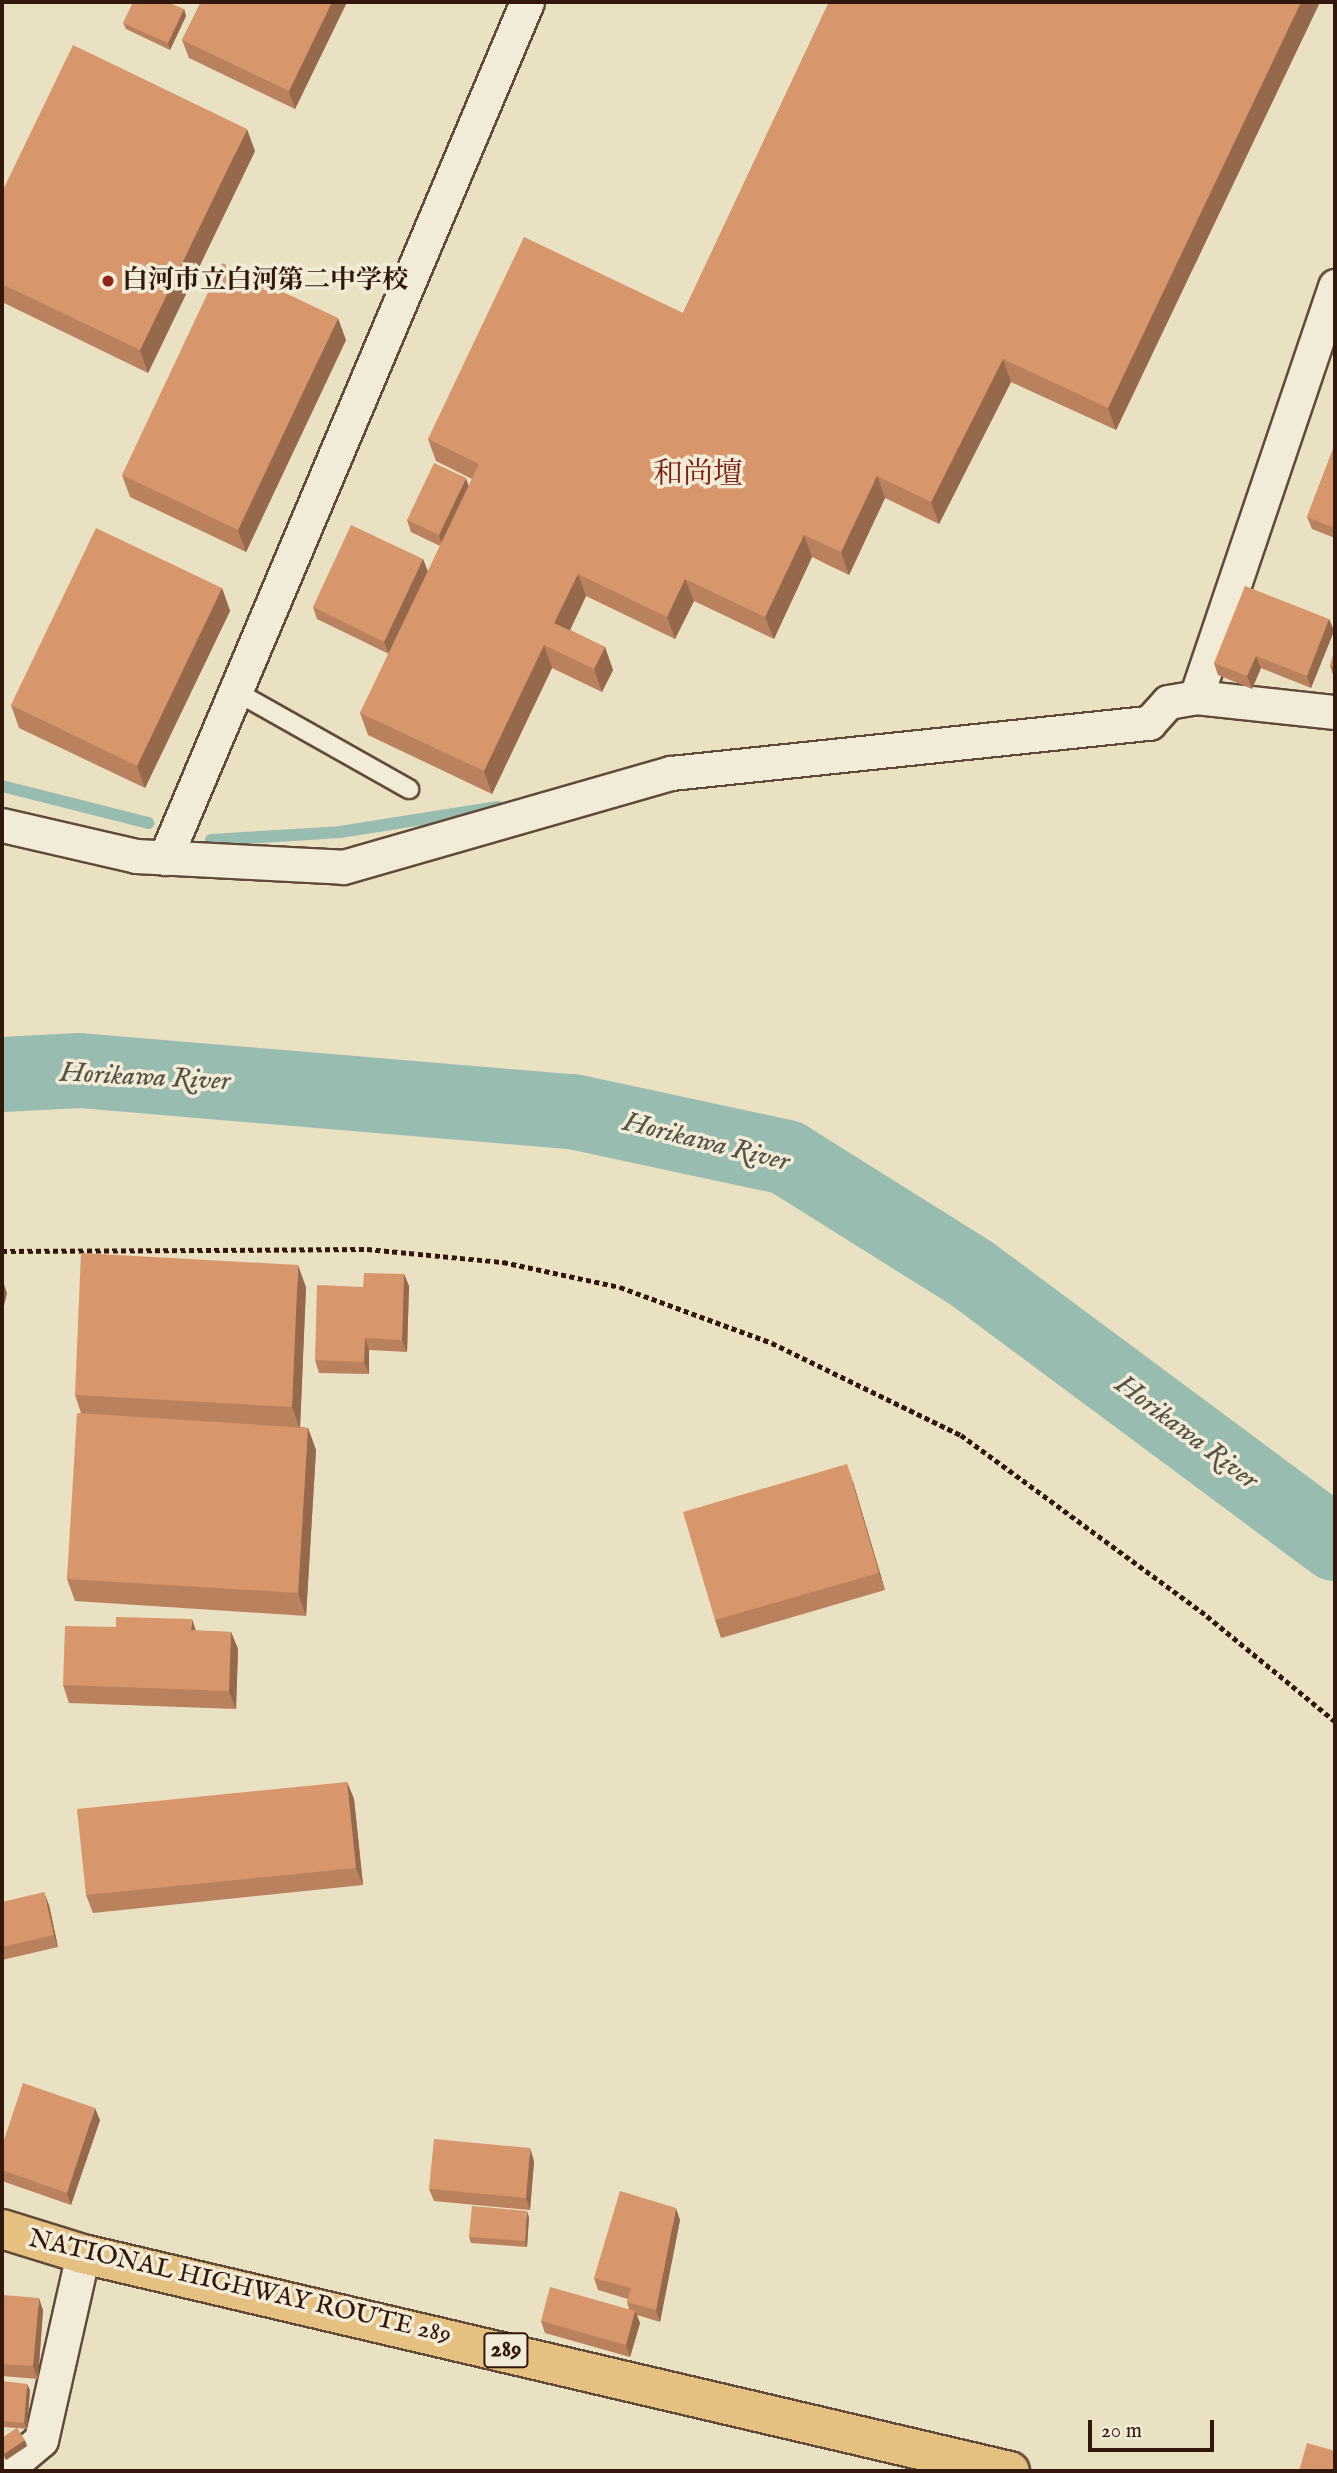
<!DOCTYPE html>
<meta charset="utf-8">
<style>
body{margin:0}
#map{position:relative;width:1337px;height:2473px;overflow:hidden;background:#eae0c2;font-family:"IM FELL English","Noto Serif JP",serif}
div>[style]{position:absolute}
.stream>*{height:12px;margin:-6px;padding:0 6px;transform-origin:6px;border-radius:6px;background:#98bdb0}
.river>*{height:75px;margin:-37.5px;padding:0 37.5px;transform-origin:37.5px;border-radius:37.5px;background:#98bdb0}
.path>*{height:4.5px;margin-top:-2.25px;transform-origin:0;background:repeating-linear-gradient(90deg,#32180c 0 5px,transparent 0 8.5px)}
.roads{filter:drop-shadow(2px 0 #604a3a) drop-shadow(-2px 0 #604a3a) drop-shadow(0 2px #604a3a) drop-shadow(0 -2px #604a3a)}
.lane>*{height:18px;margin:-9px;padding:0 9px;transform-origin:9px;border-radius:9px;background:#f1ebd7}
.street>*{height:33px;margin:-16.5px;padding:0 16.5px;transform-origin:16.5px;border-radius:16.5px;background:#f1ebd7}
.highway>*{height:38px;margin:-19px;padding:0 19px;transform-origin:19px;border-radius:19px;background:#e5c081}
.wall>*{inset:0;background:#b9815d}
.shaded-wall>*{inset:0;background:#96694c}
.building>*{inset:0;background:#d7966c}
.dots>*{width:19px;height:19px;translate:-50% -50%;box-sizing:border-box;border:4px solid #f1ebd7;border-radius:50%}
span{translate:-50% -50%;white-space:nowrap;text-align:center;line-height:1.15;-webkit-text-stroke:7px #f1ebd7;paint-order:stroke}
.shield-label span{padding:2px 5px;background:#f1ebd7;border:2px solid;border-radius:5px;-webkit-text-stroke-width:0}
.shield-label{font-size:24px;color:#32180c;font-weight:700}
.poi-label{font-size:26px;color:#32180c;font-weight:700}
.left{translate:0 -50%;text-align:left}
.street-label{font-size:26px;color:#32180c}
.water-label{font-size:28px;color:#565245;font-style:italic}
.quarter-label{font-size:30px;color:#7a1f14}
.frame{position:absolute;inset:0;border:4px solid #32180c;pointer-events:none}
.scale{position:absolute;left:1088px;top:2420px;width:126px;height:32px;box-sizing:border-box;border:4px solid #32180c;border-top:0;padding-left:9px;font-size:21px;line-height:24px;white-space:nowrap;color:#32180c;-webkit-text-stroke:5px #f1ebd7;paint-order:stroke}
</style>
<div id="map">
<div class="stream">
<div style="left:2px;top:786px;width:151px;rotate:14.2deg"></div>
<div style="left:211px;top:840px;width:129px;rotate:-3.5deg"></div>
<div style="left:340px;top:832px;width:160px;rotate:-9deg"></div>
</div>
<div class="river">
<div style="left:2px;top:1074px;width:77px;rotate:-3deg"></div>
<div style="left:79px;top:1070px;width:495px;rotate:4.8deg"></div>
<div style="left:572px;top:1111px;width:219px;rotate:12.1deg"></div>
<div style="left:786px;top:1157px;width:218px;rotate:32.1deg"></div>
<div style="left:971px;top:1273px;width:453px;rotate:36.6deg"></div>
</div>
<div class="path">
<div style="left:2px;top:1251px;width:365px;rotate:-0.3deg"></div>
<div style="left:367px;top:1249px;width:137px;rotate:5.5deg"></div>
<div style="left:503px;top:1262px;width:120px;rotate:12.1deg"></div>
<div style="left:620px;top:1287px;width:162px;rotate:20.2deg"></div>
<div style="left:772px;top:1343px;width:210px;rotate:26deg"></div>
<div style="left:961px;top:1435px;width:305px;rotate:36.3deg"></div>
<div style="left:1207px;top:1616px;width:166px;rotate:39.4deg"></div>
</div>
<div class="roads">
<div class="lane">
<div style="left:235px;top:691px;width:200px;rotate:29.4deg"></div>
</div>
<div class="street">
<div style="left:1196px;top:697px;width:434px;rotate:-71.3deg"></div>
<div style="left:2px;top:825px;width:138px;rotate:13deg"></div>
<div style="left:136px;top:856px;width:207px;rotate:3deg"></div>
<div style="left:343px;top:867px;width:341px;rotate:-16deg"></div>
<div style="left:671px;top:773px;width:481px;rotate:-6deg"></div>
<div style="left:1149px;top:723px;width:28px;rotate:-48deg"></div>
<div style="left:1168px;top:702px;width:28px;rotate:-10deg"></div>
<div style="left:1196px;top:697px;width:140px;rotate:6.2deg"></div>
<div style="left:165px;top:858px;width:929px;rotate:-67.08deg"></div>
<div style="left:4px;top:2471px;width:48px;rotate:-40deg"></div>
<div style="left:41px;top:2440px;width:191px;rotate:-77.3deg"></div>
</div>
<div class="highway">
<div style="left:2px;top:2229px;width:85px;rotate:17.2deg"></div>
<div style="left:83px;top:2254px;width:952px;rotate:13.18deg"></div>
</div>
</div>
<div class="wall">
<div style="clip-path:polygon(201px 2px,347px 2px,295px 109px,189px 58px,182px 40px)"></div>
<div style="clip-path:polygon(829px 2px,1320px 2px,1116px 430px,1011px 382px,939px 524px,885px 498px,849px 575px,812px 557px,774px 639px,694px 601px,675px 639px,586px 596px,570px 630px,605px 647px,613px 670px,602px 692px,552px 668px,492px 794px,368px 735px,360px 713px,389px 654px,317px 619px,313px 607px,423px 559px,428px 572px,440px 546px,411px 532px,407px 520px,469px 486px,472px 479px,436px 461px,428px 439px,683px 313px)"></div>
<div style="clip-path:polygon(184px 9px,186px 16px,170px 50px,126px 29px,123px 23px)"></div>
<div style="clip-path:polygon(255px 151px,148px 373px,2px 302px,2px 192px)"></div>
<div style="clip-path:polygon(346px 340px,246px 552px,130px 497px,122px 475px)"></div>
<div style="clip-path:polygon(1335px 444px,1335px 538px,1312px 529px,1307px 517px)"></div>
<div style="clip-path:polygon(222px 588px,230px 611px,145px 788px,19px 728px,11px 705px)"></div>
<div style="clip-path:polygon(1329px 619px,1334px 631px,1311px 688px,1261px 668px,1252px 689px,1218px 675px,1214px 663px)"></div>
<div style="clip-path:polygon(1335px 649px,1335px 678px,1334px 678px,1330px 666px)"></div>
<div style="clip-path:polygon(404px 1274px,409px 1286px,407px 1352px,369px 1350px,369px 1374px,319px 1373px,315px 1360px,363px 1287px)"></div>
<div style="clip-path:polygon(306px 1287px,300px 1427px,308px 1428px,316px 1450px,306px 1616px,75px 1601px,67px 1579px,81px 1413px,75px 1395px)"></div>
<div style="clip-path:polygon(853px 1482px,885px 1590px,721px 1638px,715px 1620px)"></div>
<div style="clip-path:polygon(196px 1631px,231px 1632px,238px 1649px,236px 1709px,69px 1703px,63px 1685px)"></div>
<div style="clip-path:polygon(347px 1782px,354px 1799px,363px 1885px,93px 1913px,86px 1895px)"></div>
<div style="clip-path:polygon(2px 1902px,49px 1905px,58px 1947px,2px 1960px)"></div>
<div style="clip-path:polygon(100px 2120px,71px 2205px,2px 2181px,2px 2146px)"></div>
<div style="clip-path:polygon(534px 2161px,530px 2210px,434px 2201px,429px 2189px)"></div>
<div style="clip-path:polygon(529px 2217px,527px 2247px,471px 2243px,469px 2237px)"></div>
<div style="clip-path:polygon(680px 2220px,660px 2322px,637px 2315px,640px 2323px,630px 2357px,545px 2333px,541px 2321px,629px 2309px,627px 2302px,628px 2299px,598px 2290px,594px 2278px)"></div>
<div style="clip-path:polygon(2px 2295px,43px 2310px,38px 2379px,2px 2376px)"></div>
<div style="clip-path:polygon(2px 2381px,30px 2390px,27px 2429px,17px 2428px,27px 2446px,6px 2460px,2px 2454px,2px 2438px,17px 2428px,2px 2427px)"></div>
</div>
<div class="shaded-wall">
<div style="clip-path:polygon(332px 2px,347px 2px,295px 109px,289px 91px)"></div>
<div style="clip-path:polygon(1301px 2px,1320px 2px,1116px 430px,1108px 408px)"></div>
<div style="clip-path:polygon(184px 9px,186px 16px,170px 50px,168px 43px)"></div>
<div style="clip-path:polygon(247px 129px,255px 151px,148px 373px,140px 350px)"></div>
<div style="clip-path:polygon(338px 318px,346px 340px,246px 552px,238px 530px)"></div>
<div style="clip-path:polygon(1003px 359px,1011px 382px,939px 524px,931px 502px)"></div>
<div style="clip-path:polygon(877px 476px,885px 498px,849px 575px,841px 552px)"></div>
<div style="clip-path:polygon(466px 478px,470px 490px,443px 547px,439px 535px)"></div>
<div style="clip-path:polygon(804px 535px,812px 557px,774px 639px,765px 617px)"></div>
<div style="clip-path:polygon(423px 559px,428px 572px,389px 654px,384px 642px)"></div>
<div style="clip-path:polygon(578px 574px,586px 596px,563px 645px,554px 623px)"></div>
<div style="clip-path:polygon(685px 579px,694px 601px,675px 639px,667px 617px)"></div>
<div style="clip-path:polygon(222px 588px,230px 611px,145px 788px,137px 766px)"></div>
<div style="clip-path:polygon(1329px 619px,1334px 631px,1311px 688px,1307px 676px)"></div>
<div style="clip-path:polygon(544px 645px,552px 668px,492px 794px,484px 771px)"></div>
<div style="clip-path:polygon(605px 647px,613px 670px,602px 692px,594px 669px)"></div>
<div style="clip-path:polygon(1256px 656px,1261px 668px,1252px 689px,1247px 676px)"></div>
<div style="clip-path:polygon(298px 1265px,306px 1287px,300px 1429px,292px 1407px)"></div>
<div style="clip-path:polygon(404px 1274px,409px 1286px,407px 1352px,402px 1340px)"></div>
<div style="clip-path:polygon(2px 1279px,7px 1293px,2px 1314px)"></div>
<div style="clip-path:polygon(365px 1338px,369px 1350px,369px 1374px,364px 1362px)"></div>
<div style="clip-path:polygon(308px 1428px,316px 1450px,306px 1616px,298px 1593px)"></div>
<div style="clip-path:polygon(847px 1464px,853px 1482px,885px 1590px,879px 1573px)"></div>
<div style="clip-path:polygon(192px 1619px,198px 1637px,191px 1630px)"></div>
<div style="clip-path:polygon(231px 1632px,238px 1649px,236px 1709px,229px 1691px)"></div>
<div style="clip-path:polygon(347px 1782px,354px 1799px,363px 1885px,356px 1868px)"></div>
<div style="clip-path:polygon(44px 1892px,49px 1905px,58px 1947px,54px 1935px)"></div>
<div style="clip-path:polygon(2px 2104px,4px 2110px,2px 2118px)"></div>
<div style="clip-path:polygon(95px 2108px,100px 2120px,71px 2205px,67px 2193px)"></div>
<div style="clip-path:polygon(530px 2148px,534px 2161px,530px 2210px,526px 2198px)"></div>
<div style="clip-path:polygon(676px 2208px,680px 2220px,660px 2322px,656px 2310px)"></div>
<div style="clip-path:polygon(527px 2211px,529px 2217px,527px 2247px,525px 2241px)"></div>
<div style="clip-path:polygon(39px 2298px,43px 2310px,38px 2379px,33px 2366px)"></div>
<div style="clip-path:polygon(635px 2311px,640px 2323px,630px 2357px,626px 2345px)"></div>
<div style="clip-path:polygon(27px 2384px,30px 2390px,27px 2429px,24px 2423px)"></div>
<div style="clip-path:polygon(25px 2440px,27px 2446px,6px 2460px,4px 2454px)"></div>
</div>
<div class="building">
<div style="clip-path:polygon(133px 2px,167px 2px,184px 9px,168px 43px,123px 23px)"></div>
<div style="clip-path:polygon(201px 2px,332px 2px,289px 91px,182px 40px)"></div>
<div style="clip-path:polygon(829px 2px,1301px 2px,1108px 408px,1003px 359px,931px 502px,877px 476px,841px 552px,804px 535px,765px 617px,685px 579px,667px 617px,578px 574px,554px 623px,605px 647px,594px 669px,544px 645px,484px 771px,360px 713px,479px 464px,428px 439px,524px 237px,683px 313px)"></div>
<div style="clip-path:polygon(73px 45px,247px 129px,140px 350px,2px 284px,2px 192px)"></div>
<div style="clip-path:polygon(222px 263px,338px 318px,238px 530px,122px 475px)"></div>
<div style="clip-path:polygon(1335px 444px,1335px 528px,1307px 517px)"></div>
<div style="clip-path:polygon(434px 463px,466px 478px,439px 535px,407px 520px)"></div>
<div style="clip-path:polygon(351px 525px,423px 559px,384px 642px,313px 607px)"></div>
<div style="clip-path:polygon(96px 528px,222px 588px,137px 766px,11px 705px)"></div>
<div style="clip-path:polygon(1245px 586px,1329px 619px,1307px 676px,1256px 656px,1247px 676px,1214px 663px)"></div>
<div style="clip-path:polygon(1335px 649px,1335px 667px,1330px 666px)"></div>
<div style="clip-path:polygon(81px 1253px,298px 1265px,292px 1407px,75px 1395px)"></div>
<div style="clip-path:polygon(364px 1273px,404px 1274px,402px 1340px,365px 1338px,364px 1362px,315px 1360px,317px 1285px,363px 1287px)"></div>
<div style="clip-path:polygon(77px 1413px,308px 1428px,298px 1593px,67px 1579px)"></div>
<div style="clip-path:polygon(847px 1464px,879px 1573px,715px 1620px,683px 1512px)"></div>
<div style="clip-path:polygon(116px 1617px,192px 1619px,191px 1630px,231px 1632px,229px 1691px,63px 1685px,65px 1626px,116px 1627px)"></div>
<div style="clip-path:polygon(347px 1782px,356px 1868px,86px 1895px,77px 1809px)"></div>
<div style="clip-path:polygon(44px 1892px,54px 1935px,2px 1947px,2px 1902px)"></div>
<div style="clip-path:polygon(23px 2083px,95px 2108px,67px 2193px,2px 2170px,2px 2146px)"></div>
<div style="clip-path:polygon(434px 2139px,530px 2148px,526px 2198px,429px 2189px)"></div>
<div style="clip-path:polygon(620px 2191px,676px 2208px,656px 2310px,627px 2302px,631px 2288px,594px 2278px)"></div>
<div style="clip-path:polygon(472px 2206px,527px 2211px,525px 2241px,469px 2237px)"></div>
<div style="clip-path:polygon(550px 2287px,635px 2311px,626px 2345px,541px 2321px)"></div>
<div style="clip-path:polygon(2px 2295px,39px 2298px,33px 2366px,2px 2364px)"></div>
<div style="clip-path:polygon(2px 2381px,27px 2384px,24px 2423px,2px 2421px)"></div>
<div style="clip-path:polygon(17px 2428px,25px 2440px,4px 2454px,2px 2451px,2px 2438px)"></div>
<div style="clip-path:polygon(1307px 2443px,1335px 2451px,1335px 2471px,1299px 2471px)"></div>
</div>
<div class="dots">
<div style="left:108px;top:281px;background:#8f2418"></div>
</div>
<div class="shield-label">
<span style="left:506px;top:2350px">289</span>
</div>
<div class="poi-label">
<span class="left" style="left:122px;top:281px">白河市立白河第二中学校</span>
</div>
<div class="street-label">
<span style="left:240px;top:2287px;rotate:13deg">NATIONAL HIGHWAY ROUTE 289</span>
</div>
<div class="water-label">
<span style="left:145px;top:1078px;rotate:3deg">Horikawa River</span>
<span style="left:706px;top:1143px;rotate:14deg">Horikawa River</span>
<span style="left:1186px;top:1433px;rotate:37deg">Horikawa River</span>
</div>
<div class="quarter-label">
<span style="left:698px;top:475px">和尚壇</span>
</div>
<div class="frame"></div>
<div class="scale">20 m</div>
</div>
